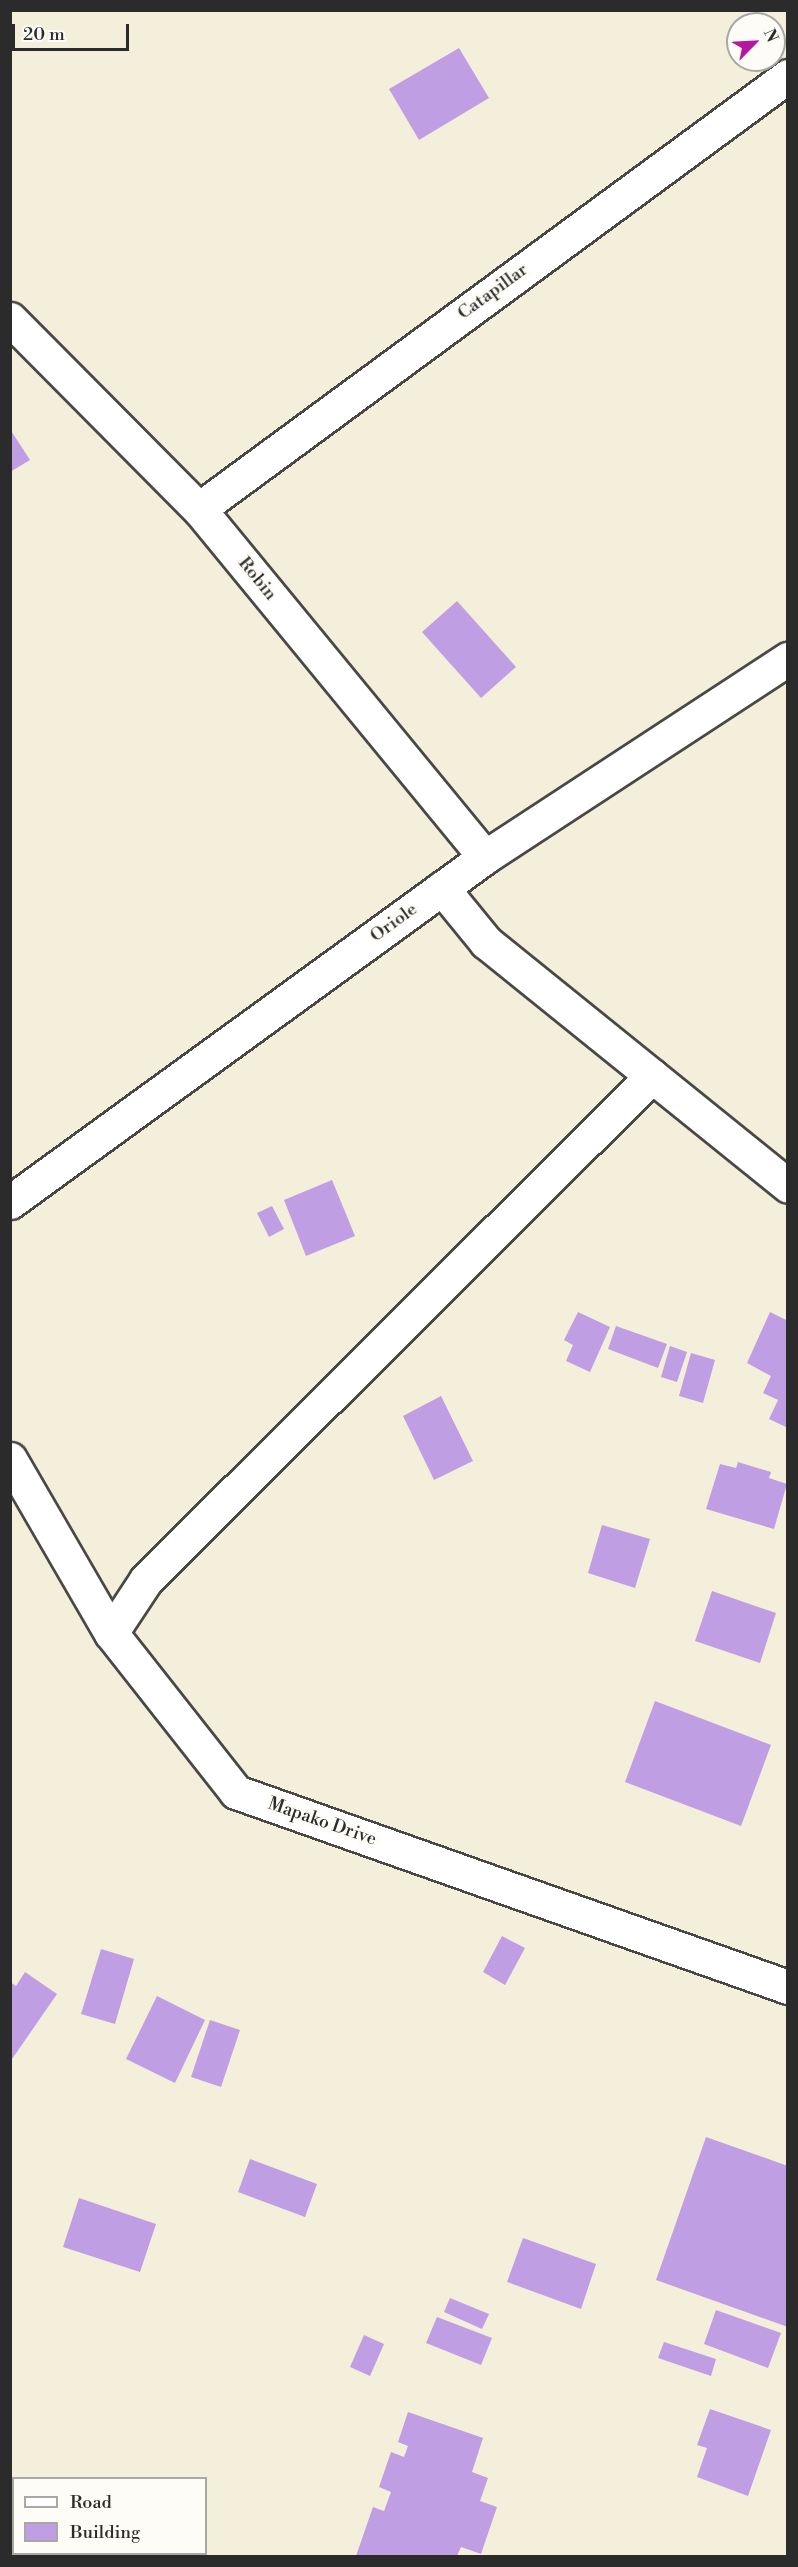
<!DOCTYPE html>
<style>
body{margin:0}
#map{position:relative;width:798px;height:2567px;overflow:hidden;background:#f4efdb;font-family:"Libre Bodoni",serif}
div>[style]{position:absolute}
.building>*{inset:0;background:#bf9ee4}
.roads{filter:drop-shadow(2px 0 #494845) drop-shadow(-2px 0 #494845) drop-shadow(0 2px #494845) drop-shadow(0 -2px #494845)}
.minor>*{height:33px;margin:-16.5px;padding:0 16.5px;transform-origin:16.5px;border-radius:16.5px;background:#fff}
span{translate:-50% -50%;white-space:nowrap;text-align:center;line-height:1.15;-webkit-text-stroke:6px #fdfcf7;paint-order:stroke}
.street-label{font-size:18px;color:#2b2b2b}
.frame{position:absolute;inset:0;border:12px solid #2b2b2b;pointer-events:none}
.legend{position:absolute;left:12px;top:2477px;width:195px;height:78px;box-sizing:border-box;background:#fdfcf7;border:2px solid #a9a8a5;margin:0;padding:8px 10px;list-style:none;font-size:18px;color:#2b2b2b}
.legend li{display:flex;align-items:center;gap:12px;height:30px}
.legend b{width:30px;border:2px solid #a9a8a5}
.north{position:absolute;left:726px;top:12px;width:60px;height:60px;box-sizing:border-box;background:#fdfcf7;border:2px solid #a9a8a5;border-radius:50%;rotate:66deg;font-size:16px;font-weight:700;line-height:24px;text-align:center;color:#2b2b2b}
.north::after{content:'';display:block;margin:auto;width:21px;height:27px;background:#b5179e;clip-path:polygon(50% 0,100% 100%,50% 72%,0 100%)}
.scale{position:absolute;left:12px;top:24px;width:117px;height:27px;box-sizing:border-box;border:3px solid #2b2b2b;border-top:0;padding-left:8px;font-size:18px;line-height:21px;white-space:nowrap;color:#2b2b2b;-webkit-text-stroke:4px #fdfcf7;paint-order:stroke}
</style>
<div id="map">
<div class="building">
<div style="clip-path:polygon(459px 48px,489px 98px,419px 140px,389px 89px)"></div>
<div style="clip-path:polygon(10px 429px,30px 460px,10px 472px)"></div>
<div style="clip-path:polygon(457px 601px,516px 667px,481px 698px,422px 632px)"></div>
<div style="clip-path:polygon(332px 1180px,355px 1236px,306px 1256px,284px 1200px)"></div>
<div style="clip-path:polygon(272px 1206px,284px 1229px,269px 1237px,257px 1213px)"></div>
<div style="clip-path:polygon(578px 1312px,610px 1327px,590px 1372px,566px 1361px,573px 1345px,564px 1340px)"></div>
<div style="clip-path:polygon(770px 1312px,788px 1321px,788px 1428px,769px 1419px,778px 1400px,763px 1393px,771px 1376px,747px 1363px)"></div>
<div style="clip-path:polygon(616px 1326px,667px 1344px,658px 1368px,608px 1349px)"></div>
<div style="clip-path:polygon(670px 1346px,687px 1352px,677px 1382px,661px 1377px)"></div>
<div style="clip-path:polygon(691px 1353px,715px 1360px,703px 1403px,679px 1396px)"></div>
<div style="clip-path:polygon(441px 1396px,473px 1461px,434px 1480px,403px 1416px)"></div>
<div style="clip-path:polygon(738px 1462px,771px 1472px,769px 1478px,787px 1484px,774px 1529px,706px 1509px,720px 1464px,736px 1468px)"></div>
<div style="clip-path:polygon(602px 1525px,650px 1539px,635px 1588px,588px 1573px)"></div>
<div style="clip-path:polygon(712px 1591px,776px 1613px,760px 1663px,695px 1641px)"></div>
<div style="clip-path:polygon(655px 1701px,771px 1745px,741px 1826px,625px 1782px)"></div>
<div style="clip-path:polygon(502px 1936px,525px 1948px,505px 1985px,483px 1972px)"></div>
<div style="clip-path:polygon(101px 1949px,134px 1959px,115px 2024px,81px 2014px)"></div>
<div style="clip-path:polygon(25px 1972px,57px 1994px,10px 2062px,10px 1982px,16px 1986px)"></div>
<div style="clip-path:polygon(157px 1996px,205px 2020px,175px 2083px,126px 2059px)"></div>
<div style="clip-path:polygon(210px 2020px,240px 2030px,221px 2087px,191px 2077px)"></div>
<div style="clip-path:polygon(706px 2137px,788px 2166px,788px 2327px,656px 2280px)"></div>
<div style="clip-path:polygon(250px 2159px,317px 2184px,305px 2217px,238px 2192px)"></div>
<div style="clip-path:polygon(79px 2198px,156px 2224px,140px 2272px,63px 2247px)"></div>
<div style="clip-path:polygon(523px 2238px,596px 2264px,581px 2309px,507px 2282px)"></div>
<div style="clip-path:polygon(450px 2298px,489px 2314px,482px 2329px,444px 2312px)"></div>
<div style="clip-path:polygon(716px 2310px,781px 2333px,768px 2368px,704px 2344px)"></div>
<div style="clip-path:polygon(437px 2317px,492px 2338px,481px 2365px,426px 2343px)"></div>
<div style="clip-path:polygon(364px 2335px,384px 2344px,370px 2376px,350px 2367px)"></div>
<div style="clip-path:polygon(664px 2342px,716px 2359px,711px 2376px,658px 2358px)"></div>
<div style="clip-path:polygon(710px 2409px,771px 2430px,748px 2496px,697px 2477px,707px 2448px,697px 2445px)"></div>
<div style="clip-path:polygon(408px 2412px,483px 2438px,472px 2472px,488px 2478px,480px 2501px,497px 2507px,481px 2554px,461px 2547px,457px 2556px,356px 2556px,373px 2507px,384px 2511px,391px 2492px,379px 2487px,391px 2452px,404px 2457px,408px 2446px,398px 2442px)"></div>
</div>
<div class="roads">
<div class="minor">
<div style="left:10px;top:319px;width:268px;rotate:45.2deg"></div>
<div style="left:199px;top:509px;width:450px;rotate:50.6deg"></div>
<div style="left:199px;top:509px;width:731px;rotate:-36.32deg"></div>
<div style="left:442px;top:888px;width:70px;rotate:50.8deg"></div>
<div style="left:486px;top:942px;width:388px;rotate:38.9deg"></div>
<div style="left:10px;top:1202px;width:587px;rotate:-35.99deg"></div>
<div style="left:485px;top:857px;width:362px;rotate:-33.2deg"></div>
<div style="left:10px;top:1459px;width:201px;rotate:59.9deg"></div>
<div style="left:111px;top:1633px;width:202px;rotate:51.8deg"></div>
<div style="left:236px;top:1792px;width:585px;rotate:19.46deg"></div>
<div style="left:111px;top:1633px;width:64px;rotate:-56.6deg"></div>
<div style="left:146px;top:1580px;width:714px;rotate:-44.89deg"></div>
</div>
</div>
<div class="street-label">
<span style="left:493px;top:292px;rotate:-36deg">Catapillar</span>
<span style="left:257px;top:579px;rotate:51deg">Robin</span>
<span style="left:394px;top:923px;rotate:-36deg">Oriole</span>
<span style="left:322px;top:1822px;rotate:19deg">Mapako Drive</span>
</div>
<div class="frame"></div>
<ul class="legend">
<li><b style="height:8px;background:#fff"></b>Road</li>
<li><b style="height:16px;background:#bf9ee4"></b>Building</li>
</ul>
<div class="north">N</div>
<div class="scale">20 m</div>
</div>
